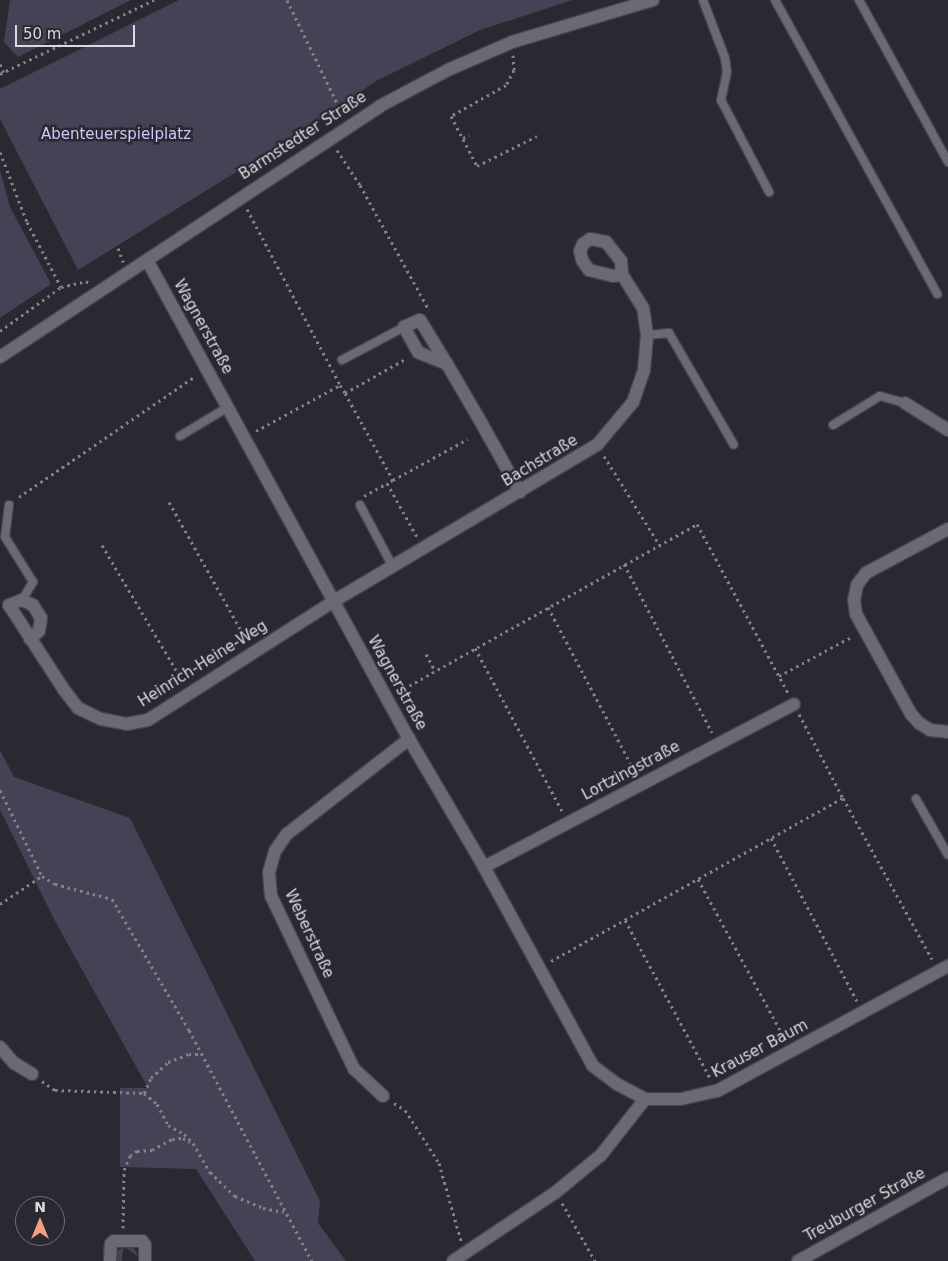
<!DOCTYPE html>
<meta charset="utf-8">
<style>
body{margin:0}
#map{position:relative;width:948px;height:1261px;overflow:hidden;background:#2a2831;font-family:"DejaVu Sans",sans-serif}
div>[style]{position:absolute}
.green>*{inset:0;background:#464256}
.path>*{height:3px;margin-top:-1.5px;transform-origin:0;background:repeating-linear-gradient(90deg,#848289 0 2.5px,transparent 0 6.5px)}
.roads{filter:drop-shadow(1px 0 #46454d) drop-shadow(-1px 0 #46454d) drop-shadow(0 1px #46454d) drop-shadow(0 -1px #46454d)}
.lane>*{height:8px;margin:-4px;padding:0 4px;transform-origin:4px;border-radius:4px;background:#6b6973}
.street>*{height:12px;margin:-6px;padding:0 6px;transform-origin:6px;border-radius:6px;background:#6b6973}
.secondary>*{height:12px;margin:-6px;padding:0 6px;transform-origin:6px;border-radius:6px;background:#6b6973}
span{translate:-50% -50%;white-space:nowrap;text-align:center;line-height:1.15;-webkit-text-stroke:5px #2a2831;paint-order:stroke}
.park-label{font-size:15px;color:#cfc6fb}
.street-label{font-size:15px;color:#dbdae0}
.north{position:absolute;left:15px;top:1196px;width:50px;height:50px;box-sizing:border-box;background:#2a2831;border:1px solid #716f77;border-radius:50%;rotate:0deg;font-size:14px;font-weight:700;line-height:20px;text-align:center;color:#dbdae0}
.north::after{content:'';display:block;margin:auto;width:18px;height:22px;background:#f39f85;clip-path:polygon(50% 0,100% 100%,50% 72%,0 100%)}
.scale{position:absolute;left:15px;top:25px;width:120px;height:22px;box-sizing:border-box;border:2px solid #dbdae0;border-top:0;padding-left:6px;font-size:15px;line-height:18px;white-space:nowrap;color:#dbdae0;-webkit-text-stroke:4px #2a2831;paint-order:stroke}
</style>
<div id="map">
<div class="green">
<div style="clip-path:polygon(10px 0,131px 0,18px 57px,4px 42px)"></div>
<div style="clip-path:polygon(179px 0,573px 0,480px 30px,376px 81px,309px 127px,78px 270px,0 119px,0 89px)"></div>
<div style="clip-path:polygon(0 170px,10px 207px,51px 284px,0 318px)"></div>
<div style="clip-path:polygon(0 750px,14px 777px,130px 818px,320px 1201px,318px 1223px,346px 1261px,255px 1261px,196px 1169px,120px 1167px,120px 1088px,148px 1088px,55px 921px,0 810px)"></div>
<div style="clip-path:polygon(126px 1246px,133px 1247px,139px 1257px,126px 1248px,123px 1249px,122px 1261px,116px 1261px,118px 1250px)"></div>
</div>
<div class="path">
<div style="left:287px;top:0;width:119px;rotate:64.1deg"></div>
<div style="left:339px;top:107px;width:10px;rotate:53deg"></div>
<div style="left:513px;top:55px;width:15px;rotate:86deg"></div>
<div style="left:514px;top:70px;width:17px;rotate:118deg"></div>
<div style="left:506px;top:85px;width:63px;rotate:150.6deg"></div>
<div style="left:451px;top:116px;width:56px;rotate:62.5deg"></div>
<div style="left:477px;top:166px;width:67px;rotate:-26.6deg"></div>
<div style="left:0;top:64px;width:10px;rotate:66deg"></div>
<div style="left:0;top:74px;width:171px;rotate:-25.7deg"></div>
<div style="left:463px;top:138px;width:7px;rotate:-27deg"></div>
<div style="left:337px;top:150px;width:42px;rotate:56.7deg"></div>
<div style="left:360px;top:185px;width:143px;rotate:61.1deg"></div>
<div style="left:0;top:152px;width:75px;rotate:68.9deg"></div>
<div style="left:27px;top:222px;width:73px;rotate:62.4deg"></div>
<div style="left:247px;top:209px;width:199px;rotate:62.1deg"></div>
<div style="left:118px;top:248px;width:15px;rotate:70deg"></div>
<div style="left:0;top:331px;width:75px;rotate:-35.8deg"></div>
<div style="left:61px;top:287px;width:26px;rotate:-13deg"></div>
<div style="left:86px;top:281px;width:4px;rotate:34deg"></div>
<div style="left:345px;top:393px;width:99px;rotate:61.1deg"></div>
<div style="left:393px;top:480px;width:7px;rotate:153deg"></div>
<div style="left:387px;top:483px;width:62px;rotate:60.9deg"></div>
<div style="left:256px;top:431px;width:96px;rotate:-28.7deg"></div>
<div style="left:340px;top:385px;width:9px;rotate:58deg"></div>
<div style="left:345px;top:393px;width:71px;rotate:-29.4deg"></div>
<div style="left:604px;top:456px;width:104px;rotate:58deg"></div>
<div style="left:393px;top:480px;width:85px;rotate:-28.7deg"></div>
<div style="left:364px;top:496px;width:26px;rotate:-29deg"></div>
<div style="left:19px;top:497px;width:214px;rotate:-34.4deg"></div>
<div style="left:169px;top:502px;width:159px;rotate:60.7deg"></div>
<div style="left:102px;top:545px;width:159px;rotate:59.4deg"></div>
<div style="left:624px;top:564px;width:190px;rotate:62.4deg"></div>
<div style="left:548px;top:607px;width:187px;rotate:62.2deg"></div>
<div style="left:475px;top:648px;width:185px;rotate:61.9deg"></div>
<div style="left:426px;top:654px;width:19px;rotate:62deg"></div>
<div style="left:779px;top:676px;width:84px;rotate:-28.4deg"></div>
<div style="left:398px;top:692px;width:343px;rotate:-29.3deg"></div>
<div style="left:697px;top:524px;width:192px;rotate:61.7deg"></div>
<div style="left:799px;top:714px;width:95px;rotate:62.4deg"></div>
<div style="left:843px;top:798px;width:184px;rotate:61.1deg"></div>
<div style="left:0;top:790px;width:96px;rotate:64deg"></div>
<div style="left:42px;top:876px;width:15px;rotate:32deg"></div>
<div style="left:55px;top:884px;width:59px;rotate:14.7deg"></div>
<div style="left:112px;top:899px;width:152px;rotate:59.6deg"></div>
<div style="left:189px;top:1030px;width:262px;rotate:62deg"></div>
<div style="left:771px;top:838px;width:184px;rotate:62.2deg"></div>
<div style="left:698px;top:879px;width:182px;rotate:61.5deg"></div>
<div style="left:0;top:904px;width:50px;rotate:-33.7deg"></div>
<div style="left:625px;top:920px;width:182px;rotate:61.7deg"></div>
<div style="left:551px;top:961px;width:334px;rotate:-29.2deg"></div>
<div style="left:42px;top:1081px;width:16px;rotate:35deg"></div>
<div style="left:55px;top:1090px;width:89px;rotate:1.9deg"></div>
<div style="left:144px;top:1093px;width:17px;rotate:40deg"></div>
<div style="left:157px;top:1104px;width:24px;rotate:62deg"></div>
<div style="left:168px;top:1125px;width:18px;rotate:29deg"></div>
<div style="left:184px;top:1134px;width:13px;rotate:45deg"></div>
<div style="left:193px;top:1143px;width:34px;rotate:60deg"></div>
<div style="left:210px;top:1172px;width:35px;rotate:44deg"></div>
<div style="left:235px;top:1196px;width:30px;rotate:23deg"></div>
<div style="left:263px;top:1208px;width:21px;rotate:11deg"></div>
<div style="left:144px;top:1093px;width:17px;rotate:-65deg"></div>
<div style="left:151px;top:1078px;width:23px;rotate:-43deg"></div>
<div style="left:168px;top:1062px;width:22px;rotate:-21deg"></div>
<div style="left:189px;top:1054px;width:12px"></div>
<div style="left:394px;top:1103px;width:13px;rotate:32deg"></div>
<div style="left:405px;top:1110px;width:63px;rotate:57.3deg"></div>
<div style="left:439px;top:1163px;width:81px;rotate:74.2deg"></div>
<div style="left:562px;top:1203px;width:67px;rotate:60.4deg"></div>
<div style="left:123px;top:1228px;width:58px;rotate:-89deg"></div>
<div style="left:124px;top:1170px;width:15px;rotate:-67deg"></div>
<div style="left:130px;top:1156px;width:9px;rotate:-36deg"></div>
<div style="left:137px;top:1151px;width:15px;rotate:-4deg"></div>
<div style="left:152px;top:1150px;width:23px;rotate:-29deg"></div>
<div style="left:172px;top:1139px;width:11px;rotate:-5deg"></div>
<div style="left:183px;top:1138px;width:8px;rotate:30deg"></div>
</div>
<div class="roads">
<div class="lane">
<div style="left:703px;top:0;width:62px;rotate:69.2deg"></div>
<div style="left:725px;top:58px;width:14px;rotate:82deg"></div>
<div style="left:727px;top:72px;width:29px;rotate:102deg"></div>
<div style="left:721px;top:100px;width:104px;rotate:62.4deg"></div>
<div style="left:775px;top:0;width:336px;rotate:61.1deg"></div>
<div style="left:859px;top:0;width:185px;rotate:61.2deg"></div>
<div style="left:647px;top:335px;width:22px;rotate:-5deg"></div>
<div style="left:669px;top:333px;width:129px;rotate:59.9deg"></div>
<div style="left:342px;top:360px;width:70px;rotate:-28deg"></div>
<div style="left:833px;top:425px;width:55px;rotate:-31.7deg"></div>
<div style="left:880px;top:396px;width:26px;rotate:16deg"></div>
<div style="left:180px;top:436px;width:56px;rotate:-31.1deg"></div>
<div style="left:9px;top:505px;width:32px;rotate:97deg"></div>
<div style="left:5px;top:537px;width:53px;rotate:58.1deg"></div>
<div style="left:33px;top:582px;width:21px;rotate:121deg"></div>
<div style="left:360px;top:505px;width:70px;rotate:62deg"></div>
<div style="left:916px;top:799px;width:64px;rotate:60.3deg"></div>
</div>
<div class="street">
<div style="left:147px;top:260px;width:546px;rotate:61.32deg"></div>
<div style="left:409px;top:739px;width:148px;rotate:59.6deg"></div>
<div style="left:484px;top:867px;width:227px;rotate:61.3deg"></div>
<div style="left:593px;top:1066px;width:30px;rotate:37deg"></div>
<div style="left:617px;top:1084px;width:32px;rotate:28deg"></div>
<div style="left:645px;top:1099px;width:36px"></div>
<div style="left:681px;top:1099px;width:37px;rotate:-13deg"></div>
<div style="left:717px;top:1091px;width:263px;rotate:-28.4deg"></div>
<div style="left:447px;top:364px;width:31px;rotate:-158deg"></div>
<div style="left:418px;top:352px;width:29px;rotate:-119deg"></div>
<div style="left:404px;top:327px;width:17px;rotate:-24deg"></div>
<div style="left:420px;top:320px;width:52px;rotate:58.5deg"></div>
<div style="left:447px;top:364px;width:61px;rotate:59.7deg"></div>
<div style="left:478px;top:417px;width:86px;rotate:60.8deg"></div>
<div style="left:905px;top:403px;width:51px;rotate:32.1deg"></div>
<div style="left:948px;top:529px;width:93px;rotate:151.8deg"></div>
<div style="left:866px;top:573px;width:15px;rotate:127deg"></div>
<div style="left:857px;top:585px;width:15px;rotate:101deg"></div>
<div style="left:854px;top:600px;width:14px;rotate:82deg"></div>
<div style="left:856px;top:614px;width:114px;rotate:61.2deg"></div>
<div style="left:911px;top:714px;width:12px;rotate:48deg"></div>
<div style="left:919px;top:723px;width:13px;rotate:32deg"></div>
<div style="left:930px;top:730px;width:18px;rotate:6deg"></div>
<div style="left:30px;top:639px;width:12px;rotate:-42deg"></div>
<div style="left:39px;top:631px;width:13px;rotate:-81deg"></div>
<div style="left:41px;top:618px;width:15px;rotate:-122deg"></div>
<div style="left:33px;top:605px;width:12px;rotate:-156deg"></div>
<div style="left:22px;top:600px;width:14px;rotate:159deg"></div>
<div style="left:9px;top:605px;width:101px;rotate:57.1deg"></div>
<div style="left:64px;top:690px;width:23px;rotate:52deg"></div>
<div style="left:78px;top:708px;width:25px;rotate:26deg"></div>
<div style="left:101px;top:719px;width:26px;rotate:11deg"></div>
<div style="left:127px;top:724px;width:21px;rotate:-11deg"></div>
<div style="left:148px;top:720px;width:221px;rotate:-32.6deg"></div>
<div style="left:334px;top:601px;width:306px;rotate:-30.7deg"></div>
<div style="left:597px;top:445px;width:56px;rotate:-50.1deg"></div>
<div style="left:633px;top:402px;width:34px;rotate:-71deg"></div>
<div style="left:644px;top:370px;width:35px;rotate:-85deg"></div>
<div style="left:647px;top:335px;width:27px;rotate:-98deg"></div>
<div style="left:643px;top:308px;width:39px;rotate:-122deg"></div>
<div style="left:622px;top:275px;width:14px;rotate:-94deg"></div>
<div style="left:621px;top:261px;width:24px;rotate:-128deg"></div>
<div style="left:606px;top:242px;width:16px;rotate:-169deg"></div>
<div style="left:590px;top:239px;width:9px;rotate:144deg"></div>
<div style="left:583px;top:244px;width:8px;rotate:113deg"></div>
<div style="left:580px;top:251px;width:9px;rotate:77deg"></div>
<div style="left:582px;top:260px;width:12px;rotate:55deg"></div>
<div style="left:589px;top:270px;width:25px;rotate:14deg"></div>
<div style="left:613px;top:276px;width:9px;rotate:-6deg"></div>
<div style="left:484px;top:867px;width:350px;rotate:-27.7deg"></div>
<div style="left:0;top:1047px;width:21px;rotate:49deg"></div>
<div style="left:14px;top:1063px;width:21px;rotate:31deg"></div>
<div style="left:383px;top:1096px;width:40px;rotate:-137deg"></div>
<div style="left:354px;top:1069px;width:192px;rotate:-115.6deg"></div>
<div style="left:271px;top:896px;width:24px;rotate:-95deg"></div>
<div style="left:269px;top:872px;width:22px;rotate:-74deg"></div>
<div style="left:275px;top:851px;width:21px;rotate:-55deg"></div>
<div style="left:287px;top:834px;width:155px;rotate:-37.9deg"></div>
<div style="left:110px;top:1261px;width:17px;rotate:-87deg"></div>
<div style="left:111px;top:1244px;width:4px;rotate:-45deg"></div>
<div style="left:114px;top:1241px;width:28px"></div>
<div style="left:142px;top:1241px;width:5px;rotate:53deg"></div>
<div style="left:145px;top:1245px;width:16px;rotate:90deg"></div>
<div style="left:453px;top:1261px;width:124px;rotate:-33.8deg"></div>
<div style="left:556px;top:1192px;width:58px;rotate:-39.4deg"></div>
<div style="left:601px;top:1155px;width:71px;rotate:-51.8deg"></div>
<div style="left:798px;top:1261px;width:171px;rotate:-29deg"></div>
</div>
<div class="secondary">
<div style="left:0;top:357px;width:455px;rotate:-33.4deg"></div>
<div style="left:380px;top:106px;width:79px;rotate:-27.9deg"></div>
<div style="left:450px;top:69px;width:68px;rotate:-23.5deg"></div>
<div style="left:512px;top:42px;width:147px;rotate:-16.6deg"></div>
</div>
</div>
<div class="park-label">
<span style="left:116px;top:135px">Abenteuerspielplatz</span>
</div>
<div class="street-label">
<span style="left:303px;top:136px;rotate:-33deg">Barmstedter Straße</span>
<span style="left:203px;top:327px;rotate:61deg">Wagnerstraße</span>
<span style="left:540px;top:461px;rotate:-31deg">Bachstraße</span>
<span style="left:203px;top:664px;rotate:-32deg">Heinrich-Heine-Weg</span>
<span style="left:397px;top:683px;rotate:61deg">Wagnerstraße</span>
<span style="left:631px;top:771px;rotate:-28deg">Lortzingstraße</span>
<span style="left:309px;top:934px;rotate:65deg">Weberstraße</span>
<span style="left:760px;top:1049px;rotate:-28deg">Krauser Baum</span>
<span style="left:865px;top:1205px;rotate:-29deg">Treuburger Straße</span>
</div>
<div class="north">N</div>
<div class="scale">50 m</div>
</div>
